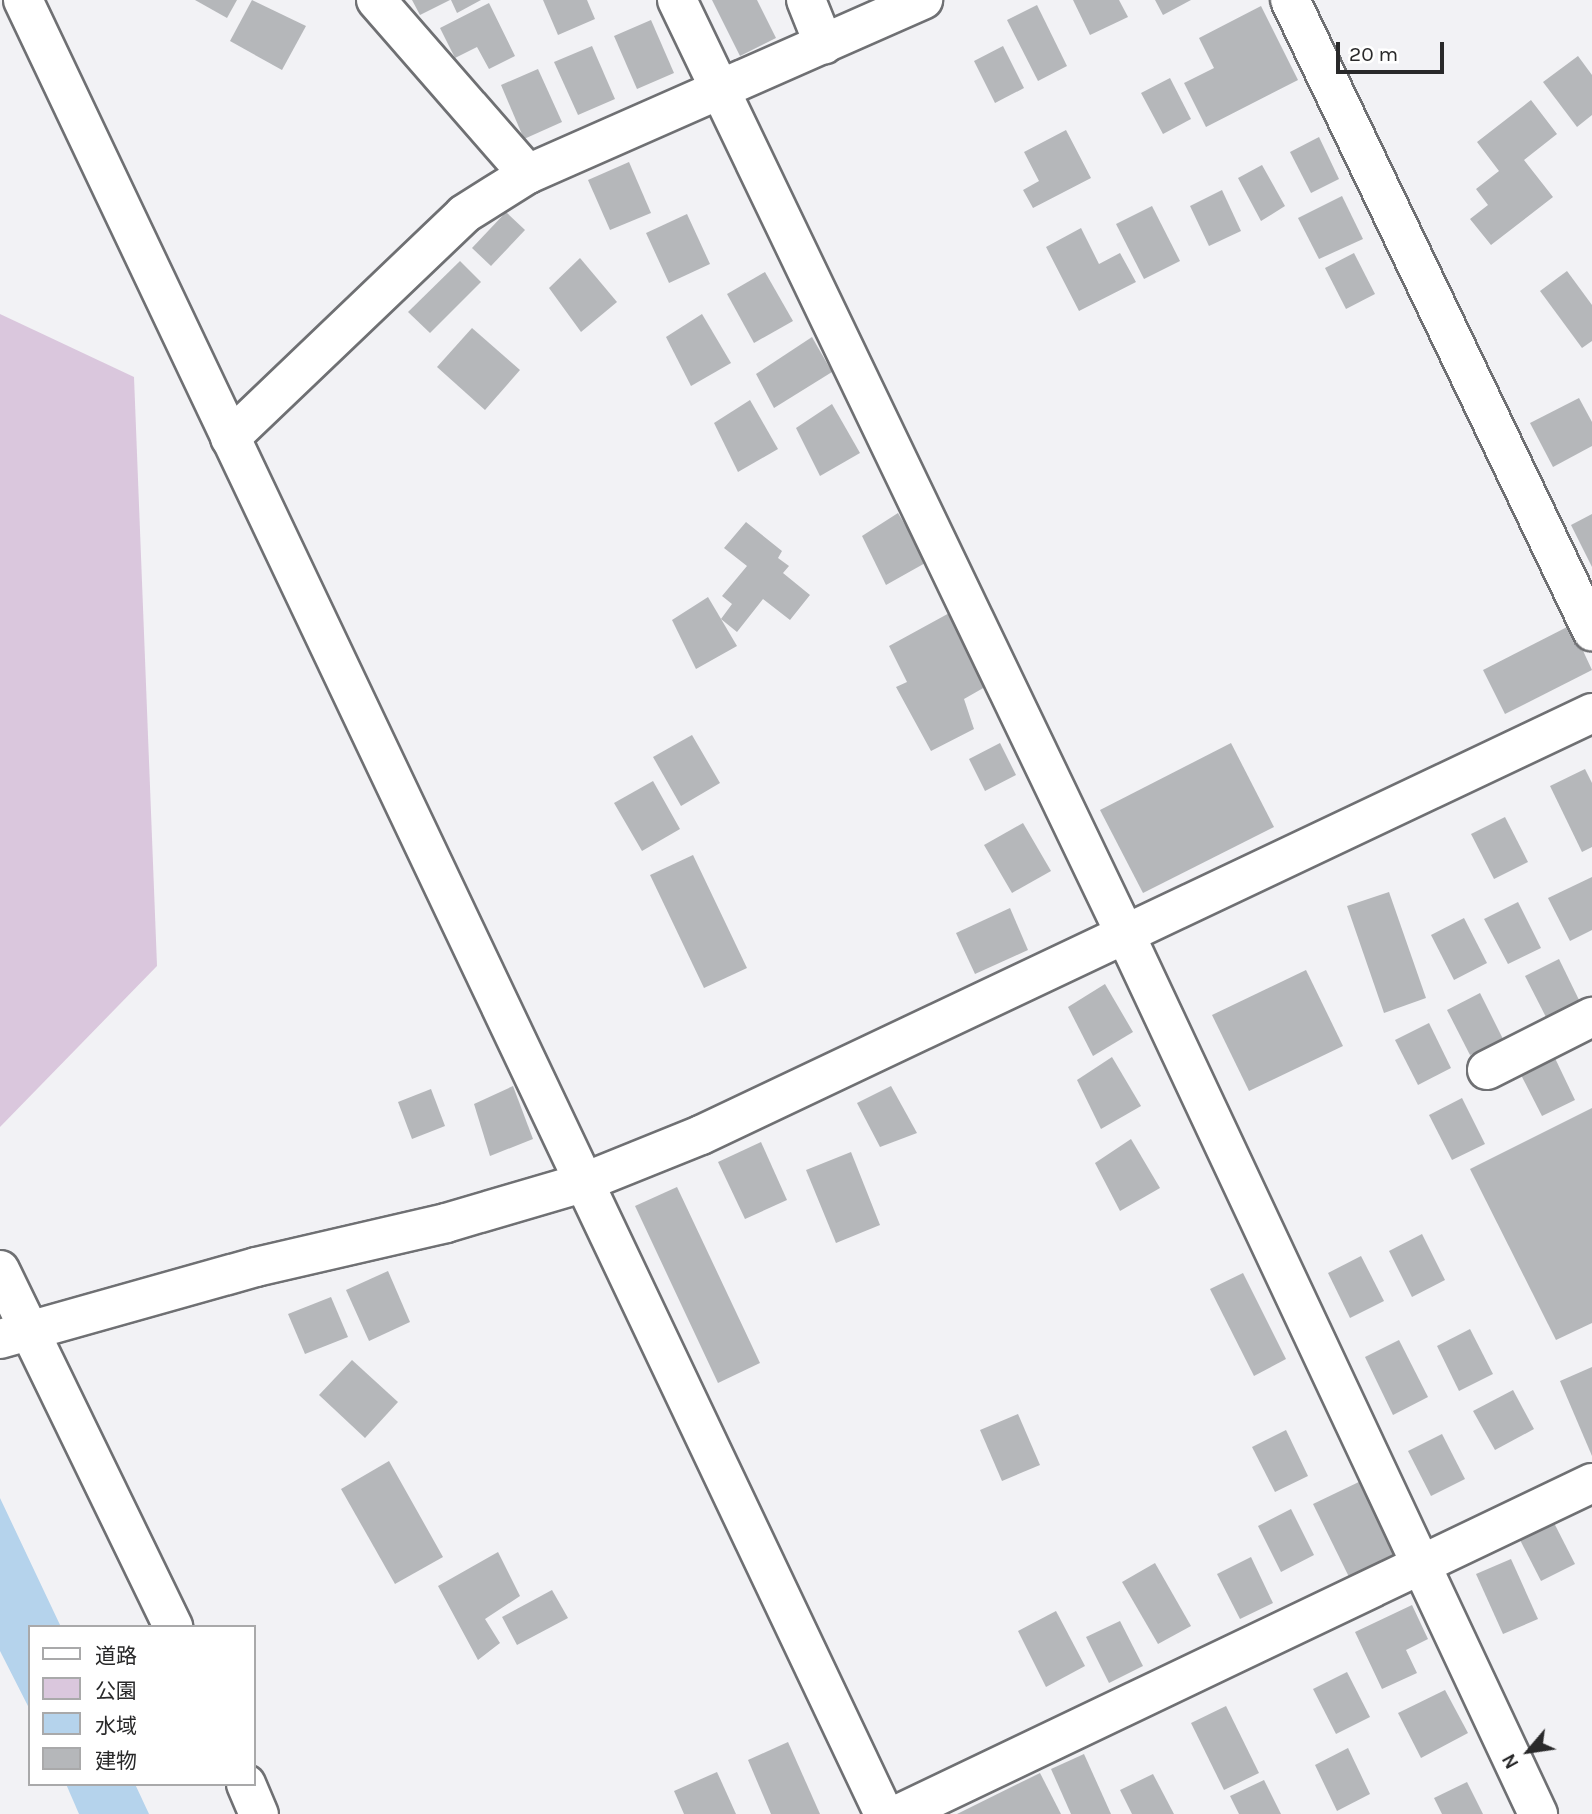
<!DOCTYPE html>
<meta charset="utf-8">
<style>
body{margin:0}
#map{position:relative;width:1592px;height:1814px;overflow:hidden;background:#f2f2f5;font-family:Karla,"Noto Sans JP",sans-serif}
div>[style]{position:absolute}
.green>*{inset:0;background:#dac7dd}
.water>*{inset:0;background:#b5d3ec}
.building>*{inset:0;background:#b5b7ba}
.roads{filter:drop-shadow(2px 0 #6f7073) drop-shadow(-2px 0 #6f7073) drop-shadow(0 2px #6f7073) drop-shadow(0 -2px #6f7073)}
.minor>*{height:38px;margin:-19px;padding:0 19px;transform-origin:19px;border-radius:19px;background:#fff}
span{translate:-50% -50%;white-space:nowrap;text-align:center;line-height:1.15;-webkit-text-stroke:7px #fff;paint-order:stroke}
.legend{position:absolute;left:28px;top:1625px;width:228px;height:161px;box-sizing:border-box;background:#fff;border:2px solid #a9a9aa;margin:0;padding:9px 12px;list-style:none;font-size:21px;color:#29292a}
.legend li{display:flex;align-items:center;gap:14px;height:35px}
.legend b{width:35px;border:2px solid #a9a9aa}
.north{position:absolute;left:1494px;top:1716px;width:70px;height:70px;-webkit-text-stroke:5px #fff;paint-order:stroke;rotate:241deg;font-size:19px;font-weight:700;line-height:28px;text-align:center;color:#29292a}
.north::after{content:'';display:block;margin:auto;width:24px;height:32px;background:#29292a;clip-path:polygon(50% 0,100% 100%,50% 72%,0 100%)}
.scale{position:absolute;left:1336px;top:42px;width:108px;height:32px;box-sizing:border-box;border:4px solid #29292a;border-top:0;padding-left:9px;font-size:21px;line-height:24px;white-space:nowrap;color:#29292a;-webkit-text-stroke:5px #fff;paint-order:stroke}
</style>
<div id="map">
<div class="green">
<div style="clip-path:polygon(0 314px,134px 377px,157px 966px,0 1127px)"></div>
</div>
<div class="water">
<div style="clip-path:polygon(0 1498px,61px 1627px,30px 1627px,30px 1710px,0 1651px)"></div>
<div style="clip-path:polygon(66px 1784px,135px 1784px,149px 1814px,79px 1814px)"></div>
</div>
<div class="building">
<div style="clip-path:polygon(195px 0,237px 0,227px 18px)"></div>
<div style="clip-path:polygon(252px 0,306px 26px,282px 70px,230px 41px)"></div>
<div style="clip-path:polygon(412px 0,450px 0,420px 15px)"></div>
<div style="clip-path:polygon(451px 0,481px 0,457px 13px)"></div>
<div style="clip-path:polygon(543px 0,587px 0,595px 19px,558px 35px)"></div>
<div style="clip-path:polygon(712px 0,757px 0,776px 38px,740px 56px)"></div>
<div style="clip-path:polygon(1073px 0,1119px 0,1128px 17px,1090px 35px)"></div>
<div style="clip-path:polygon(1155px 0,1191px 0,1163px 15px)"></div>
<div style="clip-path:polygon(489px 3px,515px 56px,489px 69px,477px 47px,455px 58px,440px 28px)"></div>
<div style="clip-path:polygon(1037px 5px,1067px 66px,1038px 81px,1007px 20px)"></div>
<div style="clip-path:polygon(1261px 6px,1298px 80px,1206px 127px,1184px 83px,1214px 68px,1199px 38px)"></div>
<div style="clip-path:polygon(651px 20px,674px 73px,637px 89px,614px 36px)"></div>
<div style="clip-path:polygon(592px 46px,615px 99px,578px 115px,554px 62px)"></div>
<div style="clip-path:polygon(1003px 46px,1024px 88px,995px 103px,974px 61px)"></div>
<div style="clip-path:polygon(1578px 56px,1592px 75px,1592px 115px,1577px 127px,1543px 82px)"></div>
<div style="clip-path:polygon(538px 69px,562px 122px,524px 139px,501px 85px)"></div>
<div style="clip-path:polygon(1170px 78px,1191px 119px,1163px 134px,1141px 93px)"></div>
<div style="clip-path:polygon(1531px 100px,1557px 134px,1524px 160px,1553px 197px,1491px 245px,1470px 219px,1488px 205px,1476px 189px,1499px 171px,1477px 142px)"></div>
<div style="clip-path:polygon(1066px 130px,1091px 178px,1033px 208px,1023px 190px,1039px 181px,1024px 152px)"></div>
<div style="clip-path:polygon(1319px 137px,1339px 179px,1311px 193px,1290px 152px)"></div>
<div style="clip-path:polygon(629px 162px,651px 213px,610px 230px,588px 180px)"></div>
<div style="clip-path:polygon(1262px 165px,1285px 206px,1261px 221px,1238px 178px)"></div>
<div style="clip-path:polygon(1222px 190px,1241px 231px,1209px 246px,1190px 206px)"></div>
<div style="clip-path:polygon(1342px 196px,1363px 239px,1319px 259px,1298px 218px)"></div>
<div style="clip-path:polygon(1152px 206px,1180px 261px,1144px 279px,1116px 224px)"></div>
<div style="clip-path:polygon(506px 212px,525px 230px,491px 266px,472px 248px)"></div>
<div style="clip-path:polygon(687px 214px,710px 264px,669px 283px,646px 233px)"></div>
<div style="clip-path:polygon(1081px 228px,1099px 264px,1120px 253px,1136px 282px,1079px 311px,1046px 247px)"></div>
<div style="clip-path:polygon(1354px 253px,1375px 294px,1346px 309px,1325px 268px)"></div>
<div style="clip-path:polygon(580px 258px,617px 302px,581px 332px,549px 288px)"></div>
<div style="clip-path:polygon(460px 261px,481px 282px,430px 333px,408px 312px)"></div>
<div style="clip-path:polygon(1567px 271px,1592px 305px,1592px 341px,1582px 348px,1540px 291px)"></div>
<div style="clip-path:polygon(765px 272px,793px 321px,754px 343px,727px 294px)"></div>
<div style="clip-path:polygon(702px 314px,731px 363px,691px 386px,666px 337px)"></div>
<div style="clip-path:polygon(472px 328px,520px 370px,485px 410px,437px 367px)"></div>
<div style="clip-path:polygon(812px 337px,832px 372px,774px 408px,756px 374px)"></div>
<div style="clip-path:polygon(1579px 398px,1592px 422px,1592px 446px,1553px 467px,1530px 423px)"></div>
<div style="clip-path:polygon(750px 400px,778px 449px,738px 472px,714px 423px)"></div>
<div style="clip-path:polygon(832px 404px,860px 453px,820px 476px,796px 428px)"></div>
<div style="clip-path:polygon(898px 513px,927px 562px,886px 585px,862px 536px)"></div>
<div style="clip-path:polygon(1592px 514px,1592px 567px,1571px 525px)"></div>
<div style="clip-path:polygon(746px 522px,782px 551px,778px 558px,789px 566px,783px 573px,810px 595px,790px 620px,763px 599px,737px 632px,721px 619px,732px 604px,722px 596px,747px 566px,724px 548px)"></div>
<div style="clip-path:polygon(708px 597px,737px 646px,696px 669px,672px 620px)"></div>
<div style="clip-path:polygon(953px 611px,985px 687px,964px 699px,974px 729px,931px 751px,896px 687px,907px 682px,889px 646px)"></div>
<div style="clip-path:polygon(1571px 625px,1592px 670px,1505px 714px,1483px 670px)"></div>
<div style="clip-path:polygon(692px 735px,720px 783px,681px 806px,653px 757px)"></div>
<div style="clip-path:polygon(1000px 743px,1016px 775px,985px 791px,969px 759px)"></div>
<div style="clip-path:polygon(1231px 743px,1274px 827px,1143px 893px,1100px 810px)"></div>
<div style="clip-path:polygon(1585px 769px,1592px 783px,1592px 847px,1582px 852px,1550px 786px)"></div>
<div style="clip-path:polygon(653px 781px,680px 829px,642px 851px,614px 803px)"></div>
<div style="clip-path:polygon(1505px 817px,1528px 862px,1494px 879px,1471px 834px)"></div>
<div style="clip-path:polygon(1023px 823px,1051px 871px,1012px 893px,984px 845px)"></div>
<div style="clip-path:polygon(693px 855px,747px 968px,704px 988px,650px 875px)"></div>
<div style="clip-path:polygon(1592px 877px,1592px 930px,1570px 941px,1548px 898px)"></div>
<div style="clip-path:polygon(1389px 892px,1426px 998px,1384px 1013px,1347px 906px)"></div>
<div style="clip-path:polygon(1518px 902px,1541px 948px,1508px 964px,1484px 919px)"></div>
<div style="clip-path:polygon(1010px 908px,1028px 950px,975px 974px,956px 933px)"></div>
<div style="clip-path:polygon(1464px 918px,1487px 963px,1454px 980px,1431px 935px)"></div>
<div style="clip-path:polygon(1559px 959px,1581px 1004px,1548px 1021px,1525px 976px)"></div>
<div style="clip-path:polygon(1306px 970px,1343px 1046px,1249px 1091px,1212px 1015px)"></div>
<div style="clip-path:polygon(1105px 984px,1133px 1032px,1093px 1056px,1068px 1007px)"></div>
<div style="clip-path:polygon(1480px 993px,1503px 1039px,1470px 1055px,1447px 1010px)"></div>
<div style="clip-path:polygon(1429px 1023px,1451px 1068px,1418px 1085px,1395px 1040px)"></div>
<div style="clip-path:polygon(1553px 1054px,1575px 1100px,1542px 1116px,1519px 1071px)"></div>
<div style="clip-path:polygon(1112px 1057px,1141px 1106px,1101px 1129px,1077px 1080px)"></div>
<div style="clip-path:polygon(513px 1086px,533px 1139px,490px 1156px,474px 1104px)"></div>
<div style="clip-path:polygon(891px 1086px,917px 1133px,880px 1147px,857px 1103px)"></div>
<div style="clip-path:polygon(431px 1089px,445px 1126px,412px 1139px,398px 1102px)"></div>
<div style="clip-path:polygon(1462px 1098px,1485px 1144px,1452px 1160px,1429px 1115px)"></div>
<div style="clip-path:polygon(1592px 1108px,1592px 1323px,1556px 1340px,1470px 1169px)"></div>
<div style="clip-path:polygon(1131px 1139px,1160px 1188px,1120px 1211px,1095px 1163px)"></div>
<div style="clip-path:polygon(761px 1142px,787px 1200px,745px 1219px,718px 1162px)"></div>
<div style="clip-path:polygon(851px 1152px,880px 1225px,836px 1243px,806px 1170px)"></div>
<div style="clip-path:polygon(677px 1187px,760px 1363px,718px 1383px,635px 1206px)"></div>
<div style="clip-path:polygon(1422px 1234px,1445px 1280px,1412px 1297px,1389px 1251px)"></div>
<div style="clip-path:polygon(1361px 1256px,1384px 1301px,1350px 1318px,1328px 1273px)"></div>
<div style="clip-path:polygon(388px 1271px,410px 1322px,369px 1341px,346px 1290px)"></div>
<div style="clip-path:polygon(1243px 1273px,1286px 1359px,1254px 1376px,1210px 1289px)"></div>
<div style="clip-path:polygon(331px 1297px,348px 1337px,305px 1354px,288px 1314px)"></div>
<div style="clip-path:polygon(1470px 1329px,1493px 1374px,1459px 1391px,1437px 1346px)"></div>
<div style="clip-path:polygon(1399px 1340px,1428px 1397px,1393px 1415px,1365px 1357px)"></div>
<div style="clip-path:polygon(352px 1360px,398px 1402px,365px 1438px,319px 1395px)"></div>
<div style="clip-path:polygon(1592px 1367px,1592px 1456px,1560px 1381px)"></div>
<div style="clip-path:polygon(1513px 1390px,1534px 1429px,1495px 1450px,1473px 1411px)"></div>
<div style="clip-path:polygon(1018px 1414px,1040px 1465px,1002px 1481px,980px 1430px)"></div>
<div style="clip-path:polygon(1286px 1430px,1308px 1476px,1275px 1492px,1252px 1447px)"></div>
<div style="clip-path:polygon(1442px 1434px,1465px 1479px,1431px 1496px,1408px 1451px)"></div>
<div style="clip-path:polygon(389px 1461px,443px 1557px,395px 1584px,341px 1489px)"></div>
<div style="clip-path:polygon(1363px 1480px,1401px 1559px,1352px 1583px,1313px 1504px)"></div>
<div style="clip-path:polygon(1291px 1509px,1314px 1555px,1281px 1572px,1258px 1526px)"></div>
<div style="clip-path:polygon(1552px 1519px,1575px 1564px,1541px 1581px,1518px 1536px)"></div>
<div style="clip-path:polygon(498px 1552px,520px 1596px,485px 1619px,500px 1643px,478px 1660px,438px 1586px)"></div>
<div style="clip-path:polygon(1251px 1557px,1273px 1603px,1240px 1619px,1217px 1574px)"></div>
<div style="clip-path:polygon(1511px 1559px,1538px 1619px,1503px 1634px,1476px 1574px)"></div>
<div style="clip-path:polygon(1155px 1563px,1191px 1626px,1158px 1644px,1122px 1582px)"></div>
<div style="clip-path:polygon(552px 1590px,568px 1618px,517px 1645px,502px 1617px)"></div>
<div style="clip-path:polygon(1412px 1605px,1428px 1639px,1406px 1650px,1417px 1673px,1382px 1689px,1355px 1632px)"></div>
<div style="clip-path:polygon(1056px 1611px,1085px 1666px,1046px 1687px,1018px 1631px)"></div>
<div style="clip-path:polygon(1120px 1621px,1143px 1666px,1109px 1683px,1086px 1637px)"></div>
<div style="clip-path:polygon(1347px 1672px,1370px 1717px,1336px 1734px,1313px 1689px)"></div>
<div style="clip-path:polygon(1445px 1690px,1468px 1733px,1421px 1758px,1398px 1713px)"></div>
<div style="clip-path:polygon(1226px 1706px,1259px 1773px,1224px 1790px,1191px 1723px)"></div>
<div style="clip-path:polygon(788px 1742px,820px 1814px,771px 1814px,748px 1760px)"></div>
<div style="clip-path:polygon(1348px 1748px,1370px 1794px,1337px 1811px,1315px 1765px)"></div>
<div style="clip-path:polygon(1084px 1754px,1111px 1814px,1071px 1814px,1051px 1769px)"></div>
<div style="clip-path:polygon(717px 1772px,736px 1814px,684px 1814px,674px 1791px)"></div>
<div style="clip-path:polygon(1040px 1773px,1061px 1814px,957px 1814px)"></div>
<div style="clip-path:polygon(1153px 1774px,1174px 1814px,1132px 1814px,1120px 1790px)"></div>
<div style="clip-path:polygon(1264px 1780px,1281px 1814px,1239px 1814px,1230px 1796px)"></div>
<div style="clip-path:polygon(1467px 1782px,1483px 1814px,1442px 1814px,1434px 1798px)"></div>
</div>
<div class="roads">
<div class="minor">
<div style="left:23px;top:0;width:2008px;rotate:64.61deg"></div>
<div style="left:376px;top:0;width:231px;rotate:48.9deg"></div>
<div style="left:677px;top:0;width:1038px;rotate:64.37deg"></div>
<div style="left:1126px;top:936px;width:970px;rotate:64.86deg"></div>
<div style="left:806px;top:0;width:48px;rotate:68.2deg"></div>
<div style="left:1290px;top:0;width:700px;rotate:64.42deg"></div>
<div style="left:230px;top:438px;width:324px;rotate:-43.7deg"></div>
<div style="left:464px;top:214px;width:75px;rotate:-32deg"></div>
<div style="left:528px;top:174px;width:432px;rotate:-23.8deg"></div>
<div style="left:1487px;top:1070px;width:118px;rotate:-26.8deg"></div>
<div style="left:0;top:1270px;width:397px;rotate:64.1deg"></div>
<div style="left:0;top:1339px;width:266px;rotate:-15.7deg"></div>
<div style="left:256px;top:1267px;width:195px;rotate:-13deg"></div>
<div style="left:446px;top:1223px;width:142px;rotate:-16.4deg"></div>
<div style="left:582px;top:1183px;width:128px;rotate:-22deg"></div>
<div style="left:701px;top:1135px;width:986px;rotate:-25.34deg"></div>
<div style="left:246px;top:1784px;width:33px;rotate:67deg"></div>
<div style="left:899px;top:1814px;width:768px;rotate:-25.53deg"></div>
</div>
</div>
<ul class="legend">
<li><b style="height:9px;background:#fff"></b>道路</li>
<li><b style="height:19px;background:#dac7dd"></b>公園</li>
<li><b style="height:19px;background:#b5d3ec"></b>水域</li>
<li><b style="height:19px;background:#b5b7ba"></b>建物</li>
</ul>
<div class="north">N</div>
<div class="scale">20 m</div>
</div>
